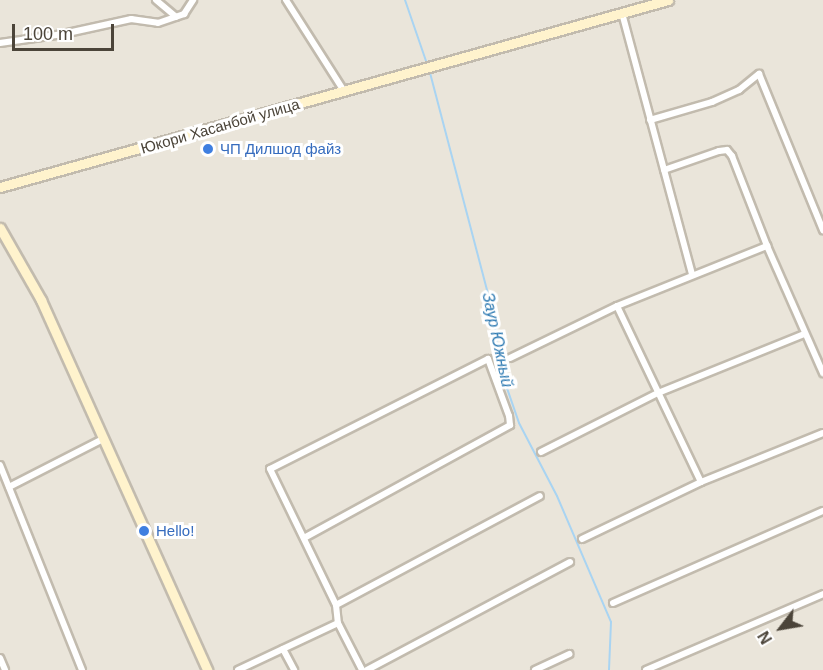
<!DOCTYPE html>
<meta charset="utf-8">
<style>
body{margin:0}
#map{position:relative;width:823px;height:670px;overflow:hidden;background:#f6f3ec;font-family:Arial,sans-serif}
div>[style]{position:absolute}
.residential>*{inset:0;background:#eae5da}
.stream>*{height:2px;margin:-1px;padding:0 1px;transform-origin:1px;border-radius:1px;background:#a9d4f2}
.roads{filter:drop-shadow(2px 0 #c2bbae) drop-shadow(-2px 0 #c2bbae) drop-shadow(0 2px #c2bbae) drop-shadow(0 -2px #c2bbae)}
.street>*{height:6px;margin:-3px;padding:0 3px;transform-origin:3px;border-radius:3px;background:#fff}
.secondary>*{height:9px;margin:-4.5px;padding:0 4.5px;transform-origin:4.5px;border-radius:4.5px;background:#fff3cd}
.dots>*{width:16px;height:16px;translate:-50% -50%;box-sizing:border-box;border:3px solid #fff;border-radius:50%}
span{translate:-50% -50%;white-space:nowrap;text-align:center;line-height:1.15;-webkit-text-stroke:6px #fff;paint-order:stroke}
.street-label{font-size:15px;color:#4b4439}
.shop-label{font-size:15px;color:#366cbe}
.left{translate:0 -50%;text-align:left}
.water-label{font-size:16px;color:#2e7ab2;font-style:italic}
.north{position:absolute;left:751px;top:598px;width:60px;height:60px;-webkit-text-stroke:4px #fff;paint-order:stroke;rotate:239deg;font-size:16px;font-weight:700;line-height:24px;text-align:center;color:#4b4439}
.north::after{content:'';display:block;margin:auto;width:21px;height:27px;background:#4b4439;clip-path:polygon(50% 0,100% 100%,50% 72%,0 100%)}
.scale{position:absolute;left:12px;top:24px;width:102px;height:27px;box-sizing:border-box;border:3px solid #4b4439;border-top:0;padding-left:8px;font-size:18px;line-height:21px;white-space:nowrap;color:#4b4439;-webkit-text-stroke:4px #fff;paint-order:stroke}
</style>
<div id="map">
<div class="residential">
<div style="clip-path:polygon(0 0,823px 0,823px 670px,0 670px)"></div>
</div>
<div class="stream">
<div style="left:405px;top:0;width:68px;rotate:71deg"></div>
<div style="left:429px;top:69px;width:256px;rotate:75.3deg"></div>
<div style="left:494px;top:317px;width:51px;rotate:83.3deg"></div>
<div style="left:500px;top:368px;width:58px;rotate:70.9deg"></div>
<div style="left:519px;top:423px;width:82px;rotate:62.5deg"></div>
<div style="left:557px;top:496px;width:137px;rotate:66.8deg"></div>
<div style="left:611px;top:622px;width:48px;rotate:92.4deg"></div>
</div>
<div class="roads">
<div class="street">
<div style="left:156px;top:0;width:26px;rotate:40deg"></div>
<div style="left:286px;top:0;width:108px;rotate:57.5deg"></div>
<div style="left:622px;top:13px;width:271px;rotate:75deg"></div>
<div style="left:0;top:43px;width:64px;rotate:-8.1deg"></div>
<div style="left:63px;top:34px;width:70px;rotate:-12.4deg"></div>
<div style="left:131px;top:19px;width:27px;rotate:8deg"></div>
<div style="left:158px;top:23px;width:28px;rotate:-19deg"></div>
<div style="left:184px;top:14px;width:17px;rotate:-57deg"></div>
<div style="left:650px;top:120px;width:65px;rotate:-16.2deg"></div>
<div style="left:712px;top:102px;width:30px;rotate:-24deg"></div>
<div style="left:739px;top:90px;width:26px;rotate:-39deg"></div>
<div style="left:759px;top:74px;width:169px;rotate:67.7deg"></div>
<div style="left:664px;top:170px;width:58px;rotate:-19.1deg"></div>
<div style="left:719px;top:151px;width:8px;rotate:-7deg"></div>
<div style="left:727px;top:150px;width:8px;rotate:50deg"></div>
<div style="left:732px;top:156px;width:97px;rotate:68.7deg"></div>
<div style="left:767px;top:246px;width:139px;rotate:66.2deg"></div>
<div style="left:617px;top:306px;width:195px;rotate:64.5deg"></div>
<div style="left:510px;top:358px;width:119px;rotate:-25.9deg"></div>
<div style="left:617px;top:306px;width:162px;rotate:-21.8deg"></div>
<div style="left:541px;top:452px;width:131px;rotate:-26.8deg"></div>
<div style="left:658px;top:393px;width:157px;rotate:-22deg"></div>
<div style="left:0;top:465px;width:221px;rotate:68.2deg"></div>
<div style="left:9px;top:487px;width:106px;rotate:-27.1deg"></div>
<div style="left:304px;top:538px;width:235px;rotate:-28.7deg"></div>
<div style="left:510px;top:425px;width:9px;rotate:-96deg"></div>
<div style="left:509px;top:416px;width:61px;rotate:-110.2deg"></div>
<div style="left:488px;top:359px;width:244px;rotate:153.2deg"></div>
<div style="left:270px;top:469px;width:151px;rotate:64.1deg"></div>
<div style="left:336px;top:605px;width:18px;rotate:84deg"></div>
<div style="left:338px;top:623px;width:53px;rotate:62.9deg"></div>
<div style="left:582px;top:539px;width:132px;rotate:-25.6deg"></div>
<div style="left:701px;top:482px;width:131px;rotate:-21.9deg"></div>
<div style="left:613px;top:603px;width:229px;rotate:-23.7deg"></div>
<div style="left:336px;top:605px;width:231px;rotate:-28.1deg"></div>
<div style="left:283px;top:649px;width:24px;rotate:62deg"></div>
<div style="left:0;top:658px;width:13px;rotate:67deg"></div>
<div style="left:238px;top:670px;width:110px;rotate:-25.2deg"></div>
<div style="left:367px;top:670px;width:230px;rotate:-28deg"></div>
<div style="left:535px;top:670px;width:38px;rotate:-25deg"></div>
<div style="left:646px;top:670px;width:193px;rotate:-23.2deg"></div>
</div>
<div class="secondary">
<div style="left:0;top:187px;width:694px;rotate:-15.64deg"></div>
<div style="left:0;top:228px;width:83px;rotate:60.3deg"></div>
<div style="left:41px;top:300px;width:406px;rotate:65.8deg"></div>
</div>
</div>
<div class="dots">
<div style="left:208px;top:149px;background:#3f7fe0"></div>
<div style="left:144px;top:531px;background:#3f7fe0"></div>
</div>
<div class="street-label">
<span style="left:220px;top:126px;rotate:-16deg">Юкори Хасанбой улица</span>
</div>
<div class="shop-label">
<span class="left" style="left:220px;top:149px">ЧП Дилшод файз</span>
<span class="left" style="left:156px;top:531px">Hello!</span>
</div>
<div class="water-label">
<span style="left:497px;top:340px;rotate:78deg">Заур Южный</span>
</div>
<div class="north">N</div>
<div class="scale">100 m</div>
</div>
